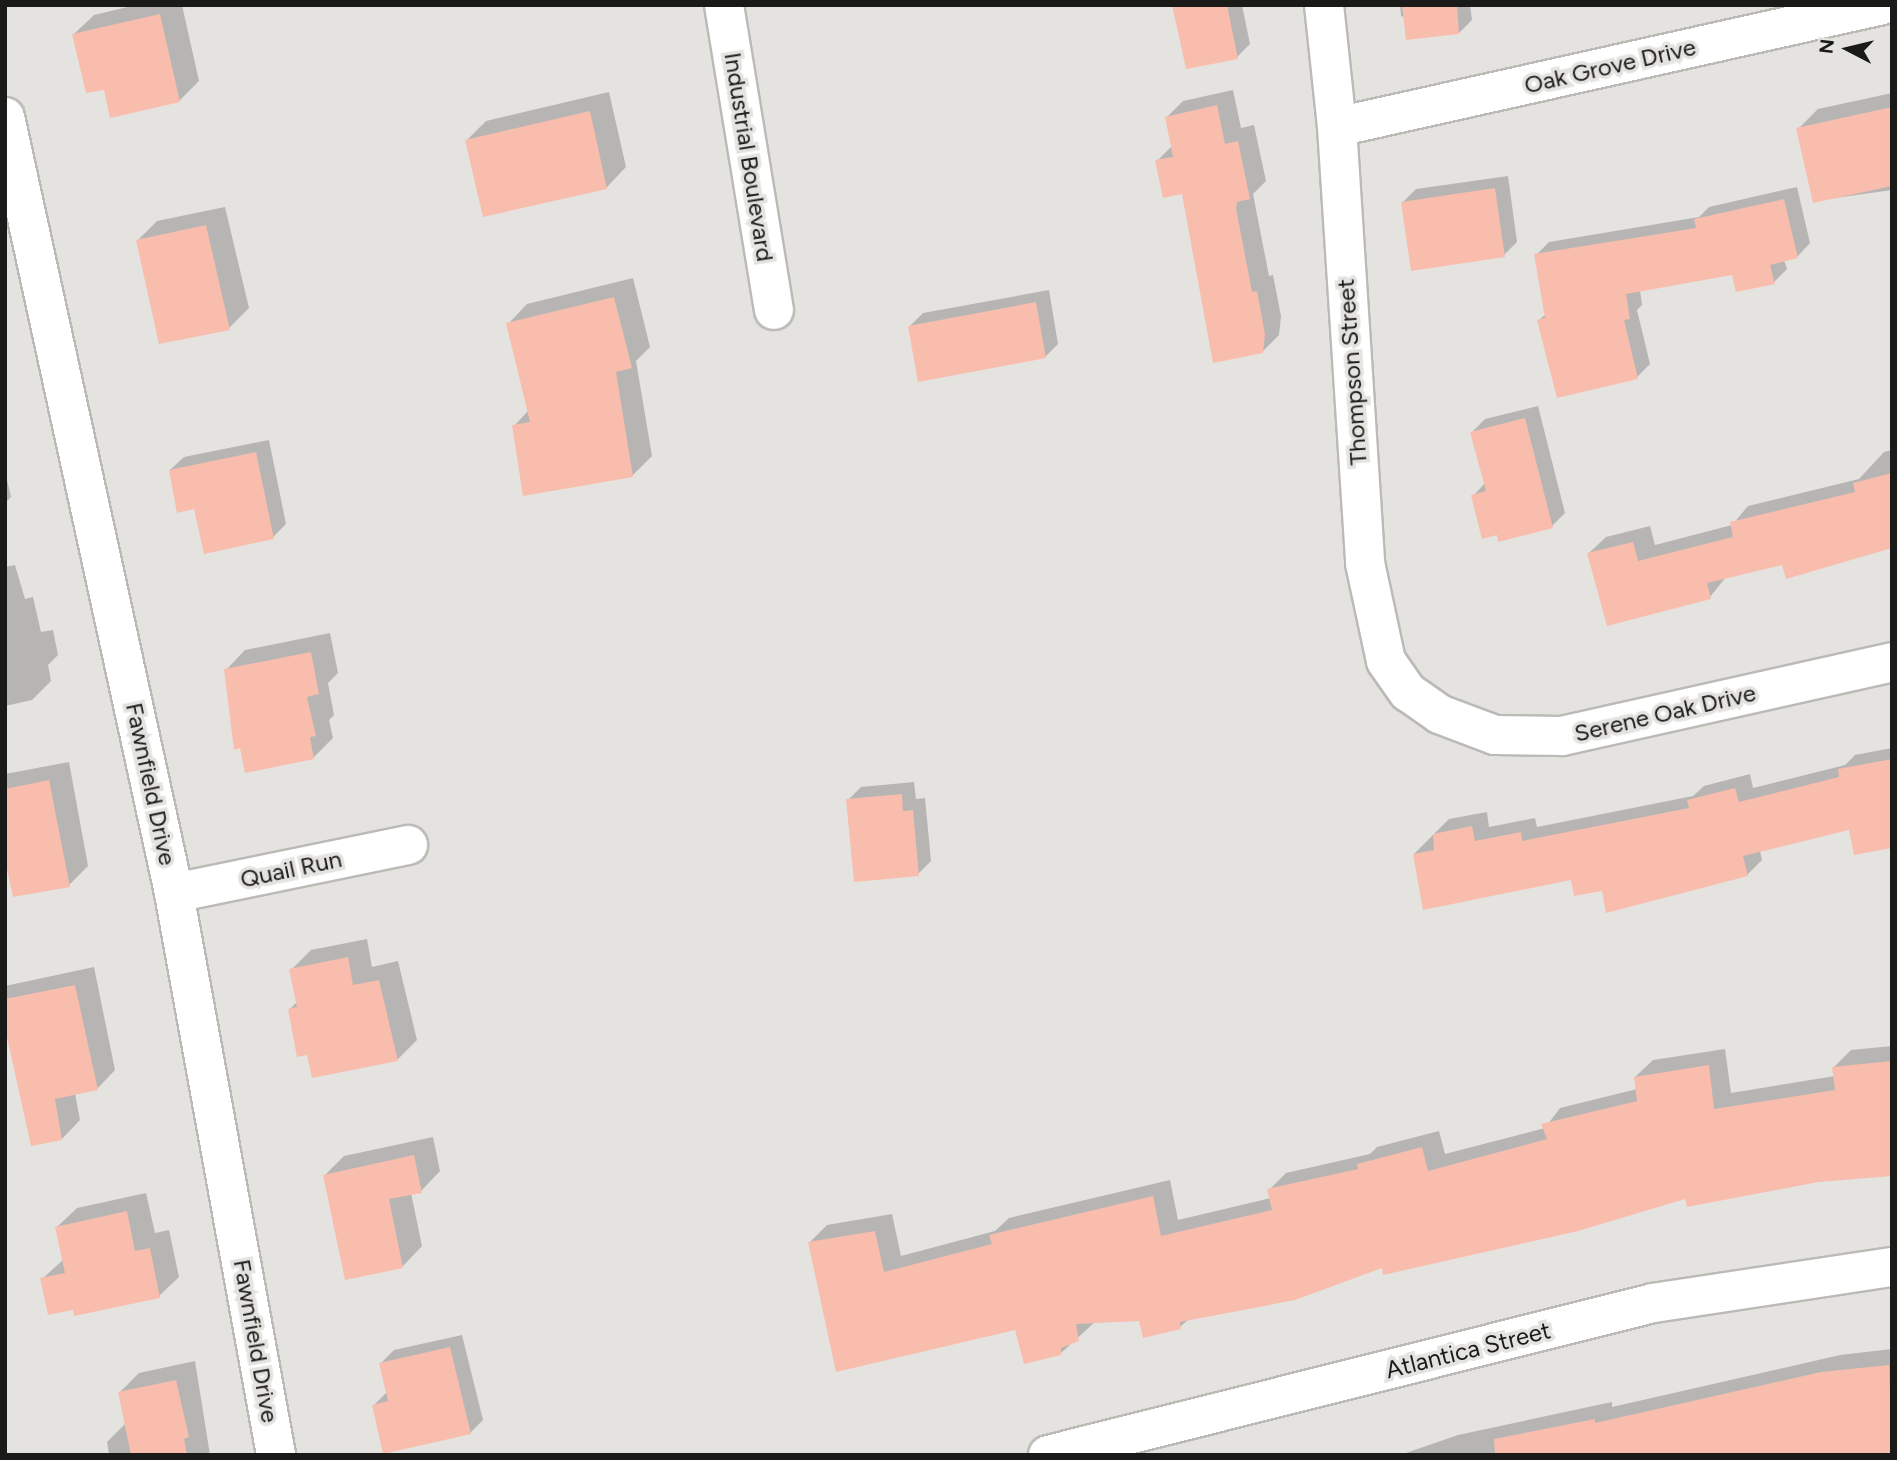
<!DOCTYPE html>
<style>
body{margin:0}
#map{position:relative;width:1897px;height:1460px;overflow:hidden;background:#e4e3e0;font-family:Figtree,sans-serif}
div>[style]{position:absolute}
.shadow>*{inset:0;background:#0003}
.building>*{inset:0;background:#f8bdad}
.roads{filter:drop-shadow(2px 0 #bbbab7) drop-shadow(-2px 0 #bbbab7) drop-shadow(0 2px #bbbab7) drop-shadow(0 -2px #bbbab7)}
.minor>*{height:38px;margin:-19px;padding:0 19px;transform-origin:19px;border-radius:19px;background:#fff}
span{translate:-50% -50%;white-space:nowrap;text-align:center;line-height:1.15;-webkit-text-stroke:7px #e4e3e0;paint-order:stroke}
.street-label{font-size:24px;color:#1a1a18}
.frame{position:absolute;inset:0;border:7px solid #1a1a18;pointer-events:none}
.north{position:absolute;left:1813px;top:14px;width:70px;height:70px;-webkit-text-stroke:5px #e4e3e0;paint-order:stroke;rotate:277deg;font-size:19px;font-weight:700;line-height:28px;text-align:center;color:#1a1a18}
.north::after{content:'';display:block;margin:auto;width:24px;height:32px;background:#1a1a18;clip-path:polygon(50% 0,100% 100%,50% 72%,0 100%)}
</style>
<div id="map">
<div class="shadow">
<div style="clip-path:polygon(136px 5px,182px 5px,199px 81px,180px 100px,105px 87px,74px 34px,94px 15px)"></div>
<div style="clip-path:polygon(1174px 5px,1242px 5px,1250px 44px,1237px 57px)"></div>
<div style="clip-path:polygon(1400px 5px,1470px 5px,1472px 20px,1459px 33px,1401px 16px)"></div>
<div style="clip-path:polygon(1233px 90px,1241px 128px,1254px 125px,1266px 181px,1253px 194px,1269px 276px,1273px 275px,1281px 316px,1279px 335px,1262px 352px,1183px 192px,1157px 161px,1173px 145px,1167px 117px,1183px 101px)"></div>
<div style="clip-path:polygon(609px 92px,626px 167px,607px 187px,467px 140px,486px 121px)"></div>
<div style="clip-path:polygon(1892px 93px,1892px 190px,1814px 201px,1798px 129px,1818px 109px)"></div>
<div style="clip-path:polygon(1508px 176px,1517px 242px,1504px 255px,1403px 202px,1416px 189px)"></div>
<div style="clip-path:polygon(1797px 187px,1810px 243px,1797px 257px,1784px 260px,1787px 269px,1774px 282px,1733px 273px,1640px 290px,1642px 305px,1637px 310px,1650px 364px,1637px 377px,1539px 320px,1546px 314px,1536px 255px,1549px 242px,1699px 217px,1709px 207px)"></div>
<div style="clip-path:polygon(225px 207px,249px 308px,229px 328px,137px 241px,157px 221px)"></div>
<div style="clip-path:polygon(633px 278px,650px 347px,636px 361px,652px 456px,632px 476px,514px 426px,529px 410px,508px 324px,527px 304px)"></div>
<div style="clip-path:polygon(1049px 290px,1058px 344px,1045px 357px,910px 326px,923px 313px)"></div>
<div style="clip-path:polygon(1538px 406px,1565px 513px,1552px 526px,1498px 533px,1473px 496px,1485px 483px,1472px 432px,1485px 419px)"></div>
<div style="clip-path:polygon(269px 440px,286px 524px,273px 537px,196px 507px,170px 470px,184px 457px)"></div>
<div style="clip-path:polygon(1892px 450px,1892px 548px,1783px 563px,1726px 577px,1710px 597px,1589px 553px,1606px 537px,1650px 526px,1655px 545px,1732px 525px,1748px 506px,1859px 479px,1884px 452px)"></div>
<div style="clip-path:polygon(5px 471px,11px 497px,5px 503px)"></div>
<div style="clip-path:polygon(15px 565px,25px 599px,33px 597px,41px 632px,53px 630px,58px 655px,48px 665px,51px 681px,32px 700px,5px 706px,5px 567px)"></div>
<div style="clip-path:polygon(330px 633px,338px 673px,328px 683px,334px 715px,329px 720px,333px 738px,313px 758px,226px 670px,245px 650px)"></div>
<div style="clip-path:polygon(1892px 748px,1892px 846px,1851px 828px,1760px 851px,1762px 860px,1747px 875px,1603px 889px,1572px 878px,1424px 908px,1414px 854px,1449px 819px,1487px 812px,1489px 827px,1535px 818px,1537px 827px,1693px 796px,1704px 786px,1750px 774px,1753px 788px,1845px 765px,1855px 755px)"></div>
<div style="clip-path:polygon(69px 762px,88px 866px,69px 885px,5px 855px,5px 774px)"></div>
<div style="clip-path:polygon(914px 782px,916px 799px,925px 798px,931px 861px,918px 874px,848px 800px,861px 787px)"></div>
<div style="clip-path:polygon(367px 939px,372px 967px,398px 961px,417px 1040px,397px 1060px,290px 1009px,297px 1002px,291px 970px,311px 950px)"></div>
<div style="clip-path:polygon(94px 967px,115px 1070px,97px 1089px,75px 1093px,80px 1120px,62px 1139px,9px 1037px,5px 1037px,5px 986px)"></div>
<div style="clip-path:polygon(1892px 1046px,1892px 1173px,1686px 1197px,1383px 1266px,1189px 1319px,1180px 1327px,1140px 1319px,1096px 1321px,1060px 1354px,1016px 1328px,810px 1242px,827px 1225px,892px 1214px,901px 1256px,995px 1231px,1009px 1218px,1170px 1180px,1178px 1220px,1271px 1198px,1269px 1190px,1286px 1173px,1370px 1154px,1377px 1147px,1439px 1131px,1445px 1154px,1545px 1128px,1560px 1108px,1637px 1089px,1635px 1077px,1653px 1060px,1725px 1049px,1731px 1093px,1835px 1076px,1834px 1067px,1851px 1050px)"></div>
<div style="clip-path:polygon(433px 1137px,440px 1171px,421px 1191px,411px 1193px,422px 1246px,403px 1266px,325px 1175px,344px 1156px)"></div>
<div style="clip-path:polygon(146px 1193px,155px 1233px,169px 1230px,179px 1277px,159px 1296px,74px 1308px,42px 1279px,64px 1259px,57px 1227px,77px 1208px)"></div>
<div style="clip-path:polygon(462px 1335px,483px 1420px,470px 1433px,374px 1405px,387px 1392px,381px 1363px,394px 1350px)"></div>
<div style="clip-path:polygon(1892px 1349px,1892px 1455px,1400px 1455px,1458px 1435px,1612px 1402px,1612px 1407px,1840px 1355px)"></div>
<div style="clip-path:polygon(195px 1361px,210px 1455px,109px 1455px,107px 1442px,126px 1423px,120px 1392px,139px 1373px)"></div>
</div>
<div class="building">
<div style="clip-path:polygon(1172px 5px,1227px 5px,1238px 59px,1186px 69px)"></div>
<div style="clip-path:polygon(1402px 5px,1457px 5px,1459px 34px,1406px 40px)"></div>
<div style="clip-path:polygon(160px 14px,180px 102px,110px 118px,104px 90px,86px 93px,72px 34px)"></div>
<div style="clip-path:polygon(1217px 105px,1225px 144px,1238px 141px,1250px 199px,1237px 202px,1236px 208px,1252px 292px,1257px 291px,1265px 334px,1263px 353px,1213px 363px,1182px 194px,1163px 198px,1155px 160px,1173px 157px,1165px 117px)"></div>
<div style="clip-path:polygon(1892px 107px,1892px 186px,1813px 203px,1796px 128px)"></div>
<div style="clip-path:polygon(590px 111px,607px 189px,483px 217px,465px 140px)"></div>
<div style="clip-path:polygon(1495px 188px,1505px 257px,1411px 271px,1401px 202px)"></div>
<div style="clip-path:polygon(1784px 199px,1798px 258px,1770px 265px,1775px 284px,1736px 292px,1732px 275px,1626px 294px,1630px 319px,1624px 320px,1638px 379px,1557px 398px,1537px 320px,1545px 318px,1534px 254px,1696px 228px,1694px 219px)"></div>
<div style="clip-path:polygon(206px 225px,230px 330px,159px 344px,136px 240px)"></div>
<div style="clip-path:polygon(614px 297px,632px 368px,616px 372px,633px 477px,523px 496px,512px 425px,530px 422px,506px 323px)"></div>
<div style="clip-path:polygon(1036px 302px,1046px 358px,918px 382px,908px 326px)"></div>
<div style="clip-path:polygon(1525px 418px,1553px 528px,1498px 542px,1497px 535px,1482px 539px,1471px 495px,1486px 491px,1470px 432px)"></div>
<div style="clip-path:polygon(256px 452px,274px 539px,204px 554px,194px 509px,177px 513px,169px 470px)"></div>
<div style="clip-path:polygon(1892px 473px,1892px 548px,1786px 579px,1782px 565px,1707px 583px,1711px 599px,1607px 626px,1587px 553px,1633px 542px,1638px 561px,1733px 537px,1730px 522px,1855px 492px,1853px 483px)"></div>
<div style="clip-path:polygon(311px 652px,319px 694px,307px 697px,316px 736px,310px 737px,314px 759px,245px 773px,240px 748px,234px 750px,224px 669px)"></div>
<div style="clip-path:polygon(1892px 759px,1892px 848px,1854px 855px,1849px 830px,1743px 856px,1748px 876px,1606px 913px,1602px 891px,1574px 896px,1571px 880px,1423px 910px,1413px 854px,1434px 850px,1433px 834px,1472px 826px,1475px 841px,1521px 832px,1522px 841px,1689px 808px,1687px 800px,1735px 788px,1739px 802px,1839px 777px,1838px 769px)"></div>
<div style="clip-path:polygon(49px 780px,70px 887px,13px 897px,5px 860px,5px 789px)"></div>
<div style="clip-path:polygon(902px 794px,903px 811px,913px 810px,919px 876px,854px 882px,846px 799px)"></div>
<div style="clip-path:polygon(348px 957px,353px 985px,379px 980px,398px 1061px,312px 1078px,307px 1055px,297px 1057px,288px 1009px,297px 1007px,289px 969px)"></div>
<div style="clip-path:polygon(75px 985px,98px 1090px,55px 1099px,62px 1140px,31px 1146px,5px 1028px,5px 999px)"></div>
<div style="clip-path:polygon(1892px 1061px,1892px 1176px,1818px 1182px,1687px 1207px,1685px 1199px,1578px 1231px,1383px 1275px,1382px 1268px,1295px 1300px,1180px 1322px,1181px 1329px,1143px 1338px,1139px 1321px,1076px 1324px,1079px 1341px,1061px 1348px,1061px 1355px,1024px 1364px,1015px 1330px,836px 1372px,808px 1242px,875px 1231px,884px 1272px,992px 1244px,989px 1235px,1153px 1196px,1161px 1236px,1272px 1210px,1267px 1189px,1358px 1169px,1357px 1164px,1422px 1147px,1428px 1171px,1547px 1139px,1541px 1124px,1637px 1101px,1634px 1077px,1709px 1065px,1714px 1109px,1835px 1090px,1832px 1067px)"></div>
<div style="clip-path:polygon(414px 1155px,422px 1193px,389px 1199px,403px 1268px,345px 1280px,323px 1175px)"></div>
<div style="clip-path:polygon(127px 1211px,135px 1251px,150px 1248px,160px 1298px,74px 1316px,73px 1310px,48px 1315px,40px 1278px,65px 1273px,55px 1227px)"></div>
<div style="clip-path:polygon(450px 1347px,471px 1434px,383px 1454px,372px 1405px,388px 1401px,379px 1363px)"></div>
<div style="clip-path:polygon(1889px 1365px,1892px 1455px,1495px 1455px,1494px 1439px,1595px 1419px,1595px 1423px,1821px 1372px)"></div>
<div style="clip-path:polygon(176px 1380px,189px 1437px,184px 1439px,187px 1455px,131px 1455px,118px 1392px)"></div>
</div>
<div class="roads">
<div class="minor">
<div style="left:724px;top:5px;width:309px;rotate:80.7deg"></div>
<div style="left:1324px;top:5px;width:123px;rotate:83.9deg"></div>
<div style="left:1337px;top:127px;width:437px;rotate:86.3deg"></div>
<div style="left:1365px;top:563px;width:100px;rotate:77.9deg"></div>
<div style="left:1386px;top:661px;width:38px;rotate:55deg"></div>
<div style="left:1408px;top:692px;width:38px;rotate:35deg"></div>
<div style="left:1439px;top:714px;width:60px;rotate:20.6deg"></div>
<div style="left:1495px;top:735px;width:67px;rotate:0.9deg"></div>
<div style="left:1562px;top:736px;width:338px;rotate:-12.6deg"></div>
<div style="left:5px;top:117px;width:794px;rotate:77.71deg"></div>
<div style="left:174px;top:893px;width:571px;rotate:79.71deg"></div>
<div style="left:1337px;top:127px;width:559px;rotate:-12.6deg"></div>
<div style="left:174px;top:893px;width:239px;rotate:-11.6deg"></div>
<div style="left:1048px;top:1455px;width:624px;rotate:-14.1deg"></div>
<div style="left:1653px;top:1303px;width:242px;rotate:-8.6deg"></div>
</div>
</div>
<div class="street-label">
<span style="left:1610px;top:66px;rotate:-13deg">Oak Grove Drive</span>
<span style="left:749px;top:157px;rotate:81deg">Industrial Boulevard</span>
<span style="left:1352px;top:372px;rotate:-94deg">Thompson Street</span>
<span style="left:1665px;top:713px;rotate:-13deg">Serene Oak Drive</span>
<span style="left:151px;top:784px;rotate:78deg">Fawnfield Drive</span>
<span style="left:291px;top:869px;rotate:-12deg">Quail Run</span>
<span style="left:256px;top:1341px;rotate:80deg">Fawnfield Drive</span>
<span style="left:1468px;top:1350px;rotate:-14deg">Atlantica Street</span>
</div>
<div class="frame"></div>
<div class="north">N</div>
</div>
